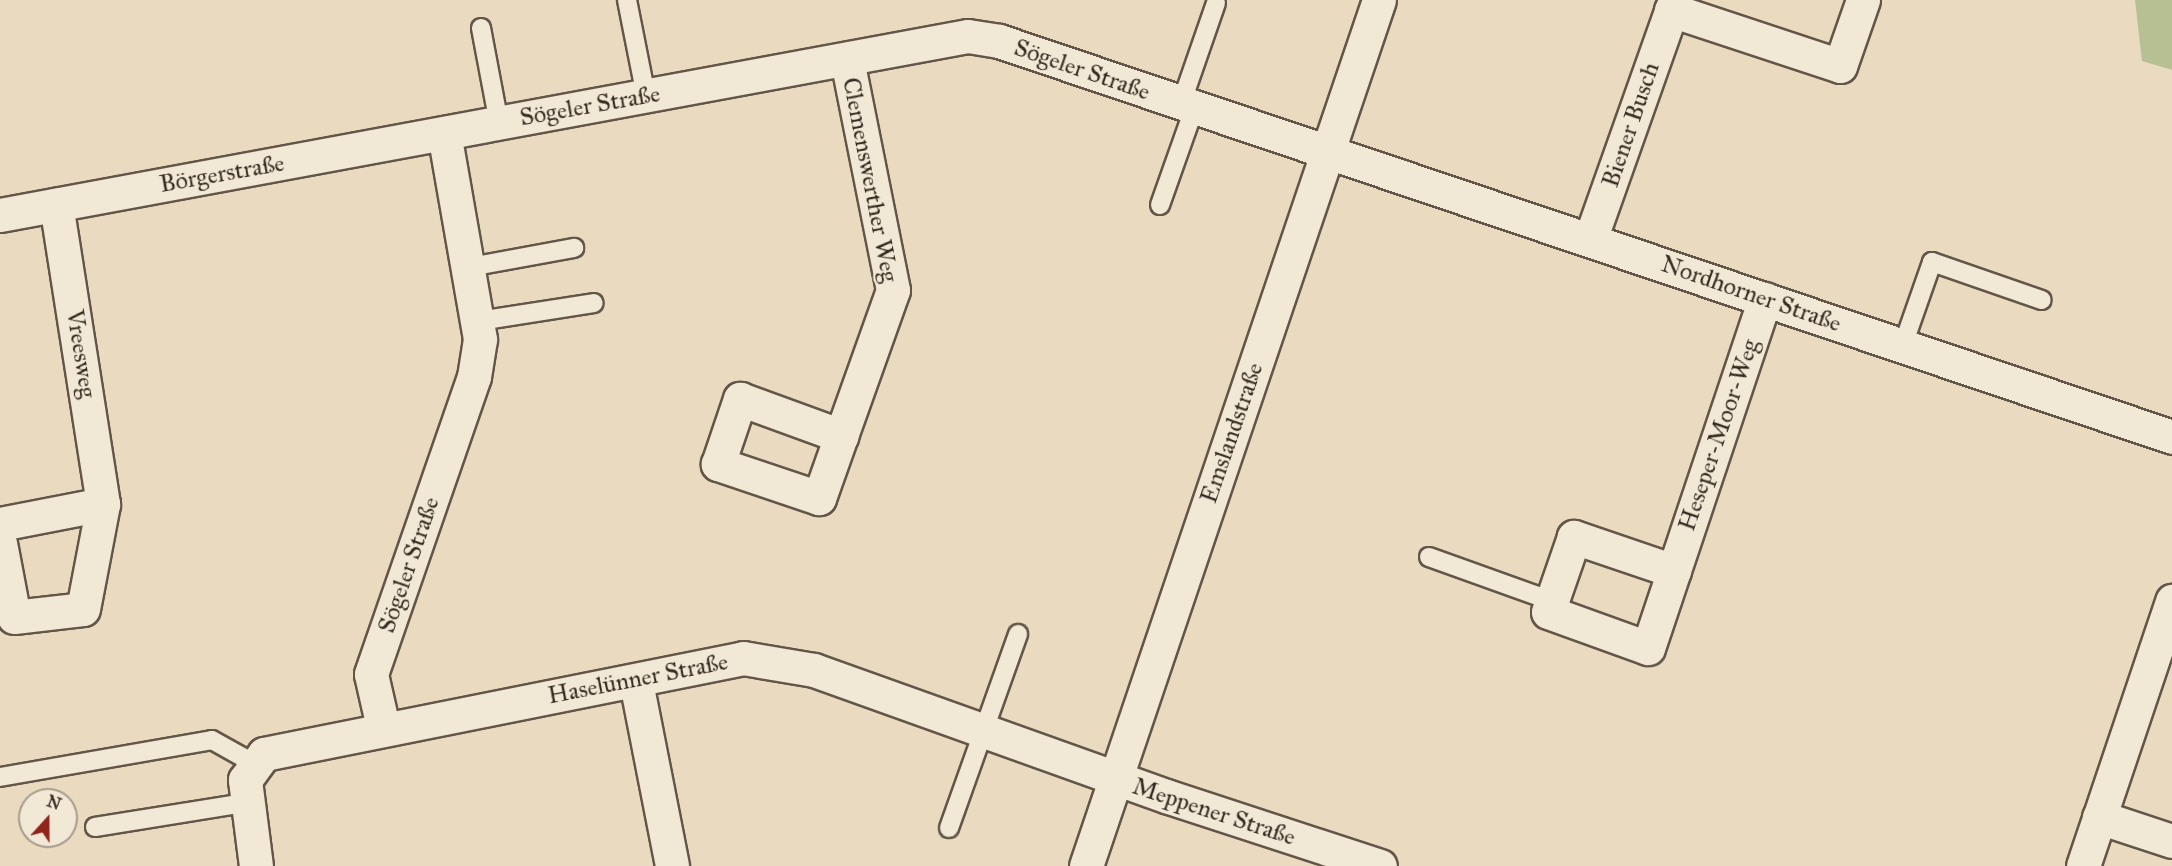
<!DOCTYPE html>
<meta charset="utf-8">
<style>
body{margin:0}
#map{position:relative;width:2172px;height:866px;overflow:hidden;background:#eadbc0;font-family:"IM FELL Great Primer",serif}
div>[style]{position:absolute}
.green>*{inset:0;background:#b6c093}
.roads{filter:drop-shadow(2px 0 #635648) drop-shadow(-2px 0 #635648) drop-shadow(0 2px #635648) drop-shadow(0 -2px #635648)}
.lane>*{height:18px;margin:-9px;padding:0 9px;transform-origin:9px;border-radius:9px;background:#f1e8d6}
.street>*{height:33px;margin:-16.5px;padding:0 16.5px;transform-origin:16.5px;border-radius:16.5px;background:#f1e8d6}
.secondary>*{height:33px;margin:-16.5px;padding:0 16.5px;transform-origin:16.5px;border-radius:16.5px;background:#f1e8d6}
span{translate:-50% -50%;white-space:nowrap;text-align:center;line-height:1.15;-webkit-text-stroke:4.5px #f1e8d6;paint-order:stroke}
.street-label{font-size:24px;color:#362a20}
.north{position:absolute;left:18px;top:788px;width:60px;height:60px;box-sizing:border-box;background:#f1e8d6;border:2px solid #a69c8d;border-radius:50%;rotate:21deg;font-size:16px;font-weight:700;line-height:24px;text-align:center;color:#362a20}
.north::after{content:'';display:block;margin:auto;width:21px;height:27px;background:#8f2418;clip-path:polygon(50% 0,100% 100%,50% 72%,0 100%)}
</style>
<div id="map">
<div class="green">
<div style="clip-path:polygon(2135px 0,2172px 0,2172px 70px,2142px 61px)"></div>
</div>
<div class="roads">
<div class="lane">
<div style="left:627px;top:0;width:98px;rotate:78.8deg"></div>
<div style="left:481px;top:28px;width:97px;rotate:79.3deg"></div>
<div style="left:1181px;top:104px;width:107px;rotate:-70.9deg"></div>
<div style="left:1160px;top:205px;width:102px;rotate:-70.5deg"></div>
<div style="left:470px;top:267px;width:106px;rotate:-10.4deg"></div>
<div style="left:479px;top:321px;width:116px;rotate:-8.9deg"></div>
<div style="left:1903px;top:345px;width:88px;rotate:-70.7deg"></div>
<div style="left:1932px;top:262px;width:116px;rotate:19.1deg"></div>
<div style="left:1429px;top:557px;width:131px;rotate:19.7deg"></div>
<div style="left:0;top:777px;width:215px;rotate:-9.9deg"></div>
<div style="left:212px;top:740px;width:49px;rotate:29.2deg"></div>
<div style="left:95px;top:827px;width:152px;rotate:-9.1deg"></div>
<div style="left:949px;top:828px;width:206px;rotate:-70.4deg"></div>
</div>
<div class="street">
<div style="left:1671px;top:10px;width:178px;rotate:18.3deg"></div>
<div style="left:1840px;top:66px;width:70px;rotate:-70.8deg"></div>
<div style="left:0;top:215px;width:984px;rotate:-10.48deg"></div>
<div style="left:968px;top:36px;width:31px;rotate:9deg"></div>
<div style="left:999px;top:41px;width:1238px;rotate:18.65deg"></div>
<div style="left:1590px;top:240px;width:255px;rotate:-70.5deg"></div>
<div style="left:841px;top:436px;width:66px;rotate:109.5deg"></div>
<div style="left:819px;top:498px;width:107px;rotate:-161.4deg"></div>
<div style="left:718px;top:464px;width:69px;rotate:-71.3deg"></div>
<div style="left:740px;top:399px;width:108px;rotate:20.1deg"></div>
<div style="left:841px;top:436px;width:155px;rotate:-70.4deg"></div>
<div style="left:893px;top:290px;width:236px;rotate:-101.3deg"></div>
<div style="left:0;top:524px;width:105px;rotate:-11deg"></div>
<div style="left:0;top:543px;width:75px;rotate:79.3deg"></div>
<div style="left:14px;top:617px;width:69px;rotate:-6.6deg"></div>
<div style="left:83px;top:609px;width:107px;rotate:-79.2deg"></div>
<div style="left:103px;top:504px;width:303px;rotate:-98.9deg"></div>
<div style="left:1674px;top:571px;width:106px;rotate:-161.2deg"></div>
<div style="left:1574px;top:537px;width:79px;rotate:109.1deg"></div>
<div style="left:1548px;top:612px;width:106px;rotate:19.8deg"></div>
<div style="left:1648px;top:648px;width:368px;rotate:-71.5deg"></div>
<div style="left:636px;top:682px;width:187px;rotate:78.9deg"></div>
<div style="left:383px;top:727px;width:54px;rotate:-102.8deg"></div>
<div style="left:371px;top:674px;width:314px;rotate:-70.9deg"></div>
<div style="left:474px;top:377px;width:38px;rotate:-81deg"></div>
<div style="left:480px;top:339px;width:209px;rotate:-99.9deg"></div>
<div style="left:2099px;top:817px;width:77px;rotate:18.2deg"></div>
<div style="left:256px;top:866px;width:87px;rotate:-97.3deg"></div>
<div style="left:245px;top:780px;width:32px;rotate:-54deg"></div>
<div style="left:264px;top:754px;width:489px;rotate:-11.3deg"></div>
<div style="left:743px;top:658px;width:72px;rotate:9.6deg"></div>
<div style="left:814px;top:670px;width:374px;rotate:19.7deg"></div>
<div style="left:1166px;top:796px;width:225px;rotate:18.1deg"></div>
<div style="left:2083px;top:866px;width:280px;rotate:-71.4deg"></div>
</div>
<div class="secondary">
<div style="left:1086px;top:866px;width:914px;rotate:-71.31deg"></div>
</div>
</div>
<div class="street-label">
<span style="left:1082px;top:70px;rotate:19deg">Sögeler Straße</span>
<span style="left:590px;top:106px;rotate:-10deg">Sögeler Straße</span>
<span style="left:1631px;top:125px;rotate:-71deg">Biener Busch</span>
<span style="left:222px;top:174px;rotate:-10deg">Börgerstraße</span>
<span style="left:870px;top:180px;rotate:79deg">Clemenswerther Weg</span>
<span style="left:1751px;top:294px;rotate:19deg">Nordhorner Straße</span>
<span style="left:81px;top:354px;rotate:81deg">Vreesweg</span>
<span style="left:1232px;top:433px;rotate:-71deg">Emslandstraße</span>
<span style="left:1719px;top:435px;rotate:-71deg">Heseper-Moor-Weg</span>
<span style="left:409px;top:565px;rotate:-71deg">Sögeler Straße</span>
<span style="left:638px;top:679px;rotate:-11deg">Haselünner Straße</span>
<span style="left:1214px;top:812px;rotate:18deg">Meppener Straße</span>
</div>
<div class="north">N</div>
</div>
